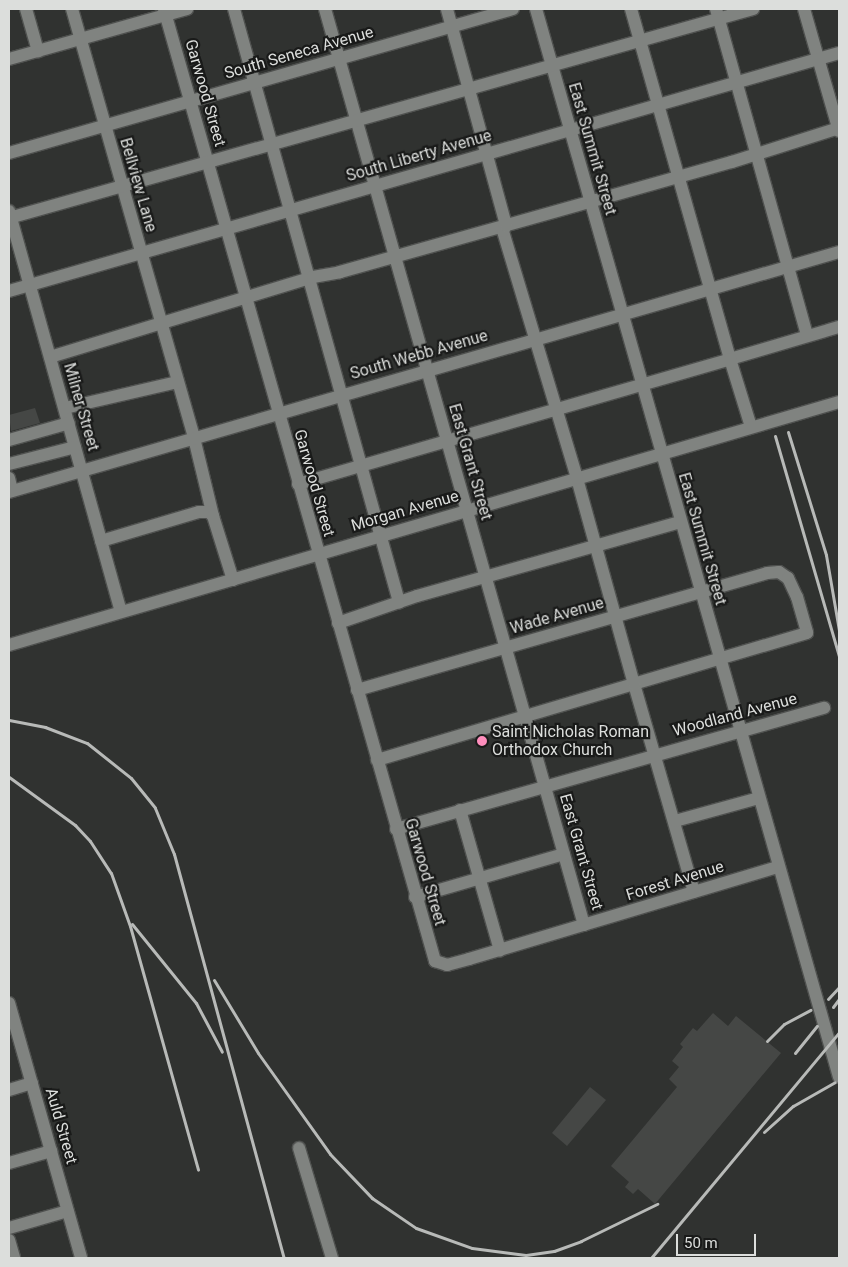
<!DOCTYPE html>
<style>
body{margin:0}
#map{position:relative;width:848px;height:1267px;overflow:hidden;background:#303230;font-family:Roboto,sans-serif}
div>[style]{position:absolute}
.building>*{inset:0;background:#454745}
.roads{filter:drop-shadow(1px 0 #4f514f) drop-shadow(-1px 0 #4f514f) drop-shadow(0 1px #4f514f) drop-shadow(0 -1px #4f514f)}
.minor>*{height:12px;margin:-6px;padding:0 6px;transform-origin:6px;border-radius:6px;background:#808380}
.rail>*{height:3px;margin:-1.5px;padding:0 1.5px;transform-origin:1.5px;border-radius:1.5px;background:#b8bab8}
.dots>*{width:14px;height:14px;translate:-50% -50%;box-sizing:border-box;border:2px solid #191a19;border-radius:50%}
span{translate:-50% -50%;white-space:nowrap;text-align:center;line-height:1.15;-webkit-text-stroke:4.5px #191a19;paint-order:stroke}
.street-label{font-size:16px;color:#dcdedc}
.poi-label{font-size:16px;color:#dcdedc}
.left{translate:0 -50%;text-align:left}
.frame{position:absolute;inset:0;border:10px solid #dcdedc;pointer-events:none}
.scale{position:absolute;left:676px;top:1234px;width:80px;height:22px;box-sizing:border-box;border:2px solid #dcdedc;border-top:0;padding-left:6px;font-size:15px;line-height:18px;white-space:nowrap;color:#dcdedc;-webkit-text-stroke:4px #191a19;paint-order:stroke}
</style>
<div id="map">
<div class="building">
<div style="clip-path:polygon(35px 408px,40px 423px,11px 431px,9px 415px)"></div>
<div style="clip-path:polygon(713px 1013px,728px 1026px,736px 1016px,781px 1053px,655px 1204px,638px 1189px,633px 1194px,625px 1187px,629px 1182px,611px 1166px,677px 1087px,669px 1079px,679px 1067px,672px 1061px,683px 1047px,680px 1044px,693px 1028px,697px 1031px)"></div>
<div style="clip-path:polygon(590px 1087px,606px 1100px,567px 1146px,552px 1133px)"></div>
</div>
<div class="roads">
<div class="minor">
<div style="left:26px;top:9px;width:44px;rotate:74.1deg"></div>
<div style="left:72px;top:9px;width:446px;rotate:74.1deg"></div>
<div style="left:194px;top:438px;width:80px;rotate:76.3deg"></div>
<div style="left:164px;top:9px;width:990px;rotate:74.11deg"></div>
<div style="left:435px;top:961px;width:13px;rotate:18deg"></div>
<div style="left:447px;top:965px;width:23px;rotate:-15deg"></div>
<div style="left:469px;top:959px;width:322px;rotate:-16.6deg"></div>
<div style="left:234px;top:9px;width:616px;rotate:74.45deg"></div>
<div style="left:325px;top:9px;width:952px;rotate:74.21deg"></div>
<div style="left:536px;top:9px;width:1110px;rotate:74.16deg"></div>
<div style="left:631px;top:9px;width:364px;rotate:74.2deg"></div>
<div style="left:730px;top:359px;width:114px;rotate:-16.4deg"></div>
<div style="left:716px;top:9px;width:339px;rotate:74.4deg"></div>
<div style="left:804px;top:9px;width:127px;rotate:74deg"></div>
<div style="left:9px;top:59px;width:185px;rotate:-15.7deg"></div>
<div style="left:9px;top:153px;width:524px;rotate:-15.95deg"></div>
<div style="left:9px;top:211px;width:416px;rotate:74.4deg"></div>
<div style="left:9px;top:218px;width:773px;rotate:-15.69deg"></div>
<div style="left:9px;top:291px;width:863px;rotate:-16deg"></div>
<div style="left:50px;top:357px;width:275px;rotate:-16.9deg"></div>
<div style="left:313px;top:277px;width:27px;rotate:-10deg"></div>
<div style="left:340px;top:272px;width:407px;rotate:-15.7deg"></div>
<div style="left:732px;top:162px;width:112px;rotate:-17.6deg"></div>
<div style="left:65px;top:408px;width:116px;rotate:-13deg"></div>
<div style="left:9px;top:440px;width:62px;rotate:-15.8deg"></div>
<div style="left:9px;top:464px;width:68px;rotate:-14.4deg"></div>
<div style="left:9px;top:478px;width:13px;rotate:77deg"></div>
<div style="left:298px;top:484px;width:450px;rotate:-16.1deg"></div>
<div style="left:730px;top:359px;width:71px;rotate:72.8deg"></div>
<div style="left:9px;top:492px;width:864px;rotate:-16.13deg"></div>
<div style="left:101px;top:541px;width:102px;rotate:-16.5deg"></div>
<div style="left:199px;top:512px;width:10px"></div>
<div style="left:209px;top:512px;width:6px;rotate:45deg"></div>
<div style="left:213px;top:516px;width:67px;rotate:72.6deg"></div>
<div style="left:338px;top:623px;width:83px;rotate:-18.9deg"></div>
<div style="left:417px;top:596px;width:273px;rotate:-15.7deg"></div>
<div style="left:9px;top:645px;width:865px;rotate:-16.32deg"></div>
<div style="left:357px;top:690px;width:426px;rotate:-15.9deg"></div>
<div style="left:767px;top:573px;width:12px;rotate:-5deg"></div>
<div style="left:779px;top:572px;width:11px;rotate:34deg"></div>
<div style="left:788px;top:578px;width:21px;rotate:65deg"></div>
<div style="left:797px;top:597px;width:37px;rotate:74deg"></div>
<div style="left:807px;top:633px;width:180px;rotate:163.6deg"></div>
<div style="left:634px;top:684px;width:216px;rotate:73.9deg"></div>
<div style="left:377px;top:760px;width:268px;rotate:-16.5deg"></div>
<div style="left:634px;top:684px;width:214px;rotate:-105.5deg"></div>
<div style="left:577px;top:478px;width:258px;rotate:-106.7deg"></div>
<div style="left:503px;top:231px;width:7px;rotate:-63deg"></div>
<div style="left:506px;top:225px;width:224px;rotate:-105.3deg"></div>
<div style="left:460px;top:810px;width:146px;rotate:74.1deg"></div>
<div style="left:675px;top:821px;width:87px;rotate:-15.3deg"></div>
<div style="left:396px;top:829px;width:445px;rotate:-15.8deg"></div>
<div style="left:415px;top:897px;width:155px;rotate:-16.1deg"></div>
<div style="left:9px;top:1003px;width:265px;rotate:74.2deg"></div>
<div style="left:9px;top:1090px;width:24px;rotate:-17deg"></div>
<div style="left:299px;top:1148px;width:115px;rotate:73.3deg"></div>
<div style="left:9px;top:1163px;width:44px;rotate:-15.9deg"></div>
<div style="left:9px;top:1228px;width:61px;rotate:-16.1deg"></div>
<div style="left:9px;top:1240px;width:19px;rotate:74deg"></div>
</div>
</div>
<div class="rail">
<div style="left:788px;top:432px;width:129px;rotate:72.8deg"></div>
<div style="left:826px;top:555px;width:76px;rotate:80.2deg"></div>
<div style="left:775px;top:436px;width:230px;rotate:73.8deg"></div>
<div style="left:9px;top:720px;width:37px;rotate:11deg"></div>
<div style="left:45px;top:727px;width:45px;rotate:20.9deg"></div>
<div style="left:87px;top:743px;width:56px;rotate:38.5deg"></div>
<div style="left:131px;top:778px;width:38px;rotate:51deg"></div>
<div style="left:155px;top:808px;width:50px;rotate:67.6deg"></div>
<div style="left:174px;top:854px;width:419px;rotate:74.8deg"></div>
<div style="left:9px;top:777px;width:82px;rotate:36deg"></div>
<div style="left:75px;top:825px;width:22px;rotate:47deg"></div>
<div style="left:90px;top:841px;width:38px;rotate:57deg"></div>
<div style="left:111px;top:873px;width:56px;rotate:70.3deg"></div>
<div style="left:130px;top:926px;width:253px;rotate:74.4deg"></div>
<div style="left:132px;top:924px;width:102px;rotate:51deg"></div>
<div style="left:196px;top:1003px;width:55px;rotate:62deg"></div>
<div style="left:214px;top:980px;width:85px;rotate:58.9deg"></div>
<div style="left:258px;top:1053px;width:124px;rotate:54.5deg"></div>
<div style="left:330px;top:1154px;width:61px;rotate:46.3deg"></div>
<div style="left:372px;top:1198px;width:53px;rotate:34.3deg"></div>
<div style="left:416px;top:1228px;width:59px;rotate:19.7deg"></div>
<div style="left:472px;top:1248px;width:54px;rotate:7.4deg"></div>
<div style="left:526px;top:1255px;width:28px;rotate:-8deg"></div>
<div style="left:554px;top:1251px;width:29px;rotate:-20deg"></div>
<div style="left:581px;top:1241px;width:85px;rotate:-26deg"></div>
<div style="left:828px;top:999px;width:16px;rotate:-47deg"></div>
<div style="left:833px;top:1007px;width:10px;rotate:-53deg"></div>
<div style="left:767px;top:1041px;width:24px;rotate:-45deg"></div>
<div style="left:784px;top:1024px;width:30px;rotate:-28deg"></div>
<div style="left:795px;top:1053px;width:35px;rotate:-51deg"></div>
<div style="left:764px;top:1132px;width:39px;rotate:-42deg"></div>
<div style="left:793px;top:1106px;width:48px;rotate:-29.7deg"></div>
<div style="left:651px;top:1258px;width:294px;rotate:-50.2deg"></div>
</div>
<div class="dots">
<div style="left:482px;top:741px;background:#fe8ebc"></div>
</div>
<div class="street-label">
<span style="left:299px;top:53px;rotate:-16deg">South Seneca Avenue</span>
<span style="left:205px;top:93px;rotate:74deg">Garwood Street</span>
<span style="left:592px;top:149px;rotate:74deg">East Summit Street</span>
<span style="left:419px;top:156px;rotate:-16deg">South Liberty Avenue</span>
<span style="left:138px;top:185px;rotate:74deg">Bellview Lane</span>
<span style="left:419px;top:355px;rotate:-16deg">South Webb Avenue</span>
<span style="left:81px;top:407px;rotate:74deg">Milner Street</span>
<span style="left:470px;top:462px;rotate:74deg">East Grant Street</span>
<span style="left:314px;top:483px;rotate:74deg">Garwood Street</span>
<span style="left:405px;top:511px;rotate:-16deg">Morgan Avenue</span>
<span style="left:702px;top:539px;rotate:74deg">East Summit Street</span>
<span style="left:557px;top:616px;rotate:-16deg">Wade Avenue</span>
<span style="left:735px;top:715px;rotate:-15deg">Woodland Avenue</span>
<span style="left:581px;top:852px;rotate:74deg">East Grant Street</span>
<span style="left:425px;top:872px;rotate:74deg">Garwood Street</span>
<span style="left:675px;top:881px;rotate:-17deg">Forest Avenue</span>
<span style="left:61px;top:1126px;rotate:74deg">Auld Street</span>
</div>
<div class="poi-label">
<span class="left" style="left:492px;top:741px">Saint Nicholas Roman<br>Orthodox Church</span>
</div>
<div class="frame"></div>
<div class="scale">50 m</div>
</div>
